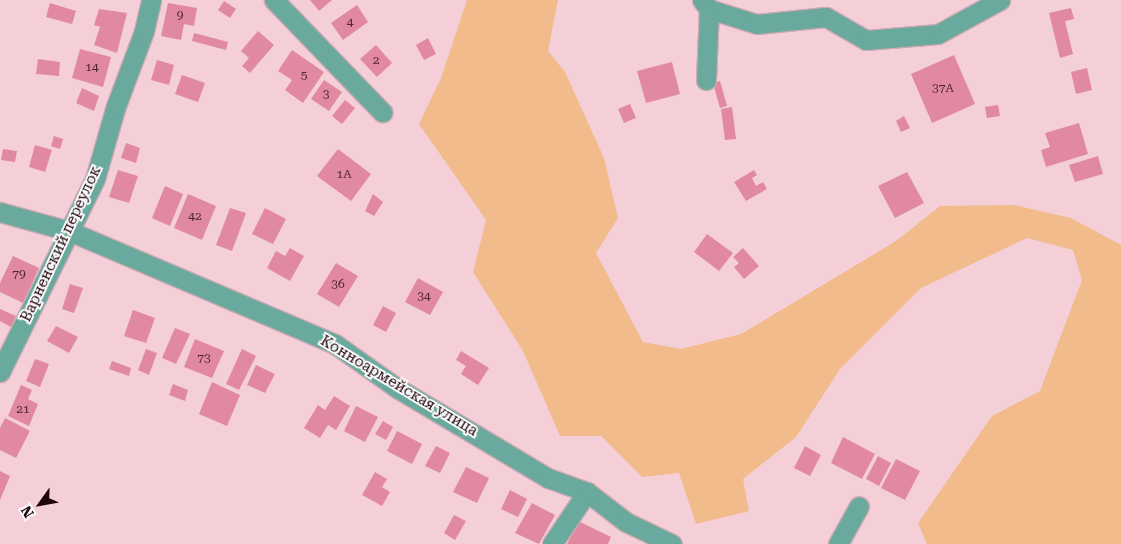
<!DOCTYPE html>
<meta charset="utf-8">
<style>
body{margin:0}
#map{position:relative;width:1121px;height:544px;overflow:hidden;background:#f5cfd8;font-family:"Roboto Serif",serif}
div>[style]{position:absolute}
.green>*{inset:0;background:#f2bb8b}
.building>*{inset:0;background:#e089a1}
.roads{filter:drop-shadow(1px 0 #ceaab3) drop-shadow(-1px 0 #ceaab3) drop-shadow(0 1px #ceaab3) drop-shadow(0 -1px #ceaab3)}
.minor>*{height:19px;margin:-9.5px;padding:0 9.5px;transform-origin:9.5px;border-radius:9.5px;background:#69a99e}
span{translate:-50% -50%;white-space:nowrap;text-align:center;line-height:1.15;-webkit-text-stroke:4px #fcfcfc;paint-order:stroke}
.number-label{font-size:12px;color:#4f2431}
.number-label span{-webkit-text-stroke-width:0}
.street-label{font-size:15px;color:#1f030c}
.north{position:absolute;left:15px;top:479px;width:50px;height:50px;-webkit-text-stroke:4px #fcfcfc;paint-order:stroke;rotate:238deg;font-size:14px;font-weight:700;line-height:20px;text-align:center;color:#1f030c}
.north::after{content:'';display:block;margin:auto;width:18px;height:22px;background:#1f030c;clip-path:polygon(50% 0,100% 100%,50% 72%,0 100%)}
</style>
<div id="map">
<div class="green">
<div style="clip-path:polygon(467px 0,558px 0,548px 51px,565px 72px,604px 158px,618px 218px,596px 253px,643px 342px,681px 349px,741px 334px,896px 241px,940px 206px,1014px 205px,1071px 218px,1121px 245px,1121px 544px,927px 544px,918px 523px,992px 416px,1040px 391px,1082px 280px,1073px 250px,1027px 238px,921px 288px,840px 369px,796px 437px,743px 479px,749px 511px,696px 524px,679px 473px,642px 477px,601px 436px,560px 436px,523px 351px,473px 272px,486px 220px,419px 124px,441px 78px)"></div>
</div>
<div class="building">
<div style="clip-path:polygon(310px 0,332px 0,319px 11px)"></div>
<div style="clip-path:polygon(224px 1px,236px 9px,230px 18px,218px 10px)"></div>
<div style="clip-path:polygon(50px 3px,76px 11px,72px 24px,46px 17px)"></div>
<div style="clip-path:polygon(168px 3px,197px 8px,194px 26px,184px 24px,181px 40px,161px 36px)"></div>
<div style="clip-path:polygon(357px 5px,368px 22px,343px 40px,331px 23px)"></div>
<div style="clip-path:polygon(1071px 8px,1074px 19px,1065px 21px,1073px 54px,1060px 58px,1049px 13px)"></div>
<div style="clip-path:polygon(99px 9px,127px 13px,117px 53px,94px 45px,100px 27px,94px 25px)"></div>
<div style="clip-path:polygon(258px 31px,274px 45px,250px 73px,242px 66px,249px 58px,241px 51px)"></div>
<div style="clip-path:polygon(194px 33px,228px 42px,226px 50px,192px 41px)"></div>
<div style="clip-path:polygon(428px 38px,436px 54px,424px 60px,416px 45px)"></div>
<div style="clip-path:polygon(376px 45px,392px 63px,377px 77px,360px 59px)"></div>
<div style="clip-path:polygon(80px 49px,111px 57px,103px 87px,72px 78px)"></div>
<div style="clip-path:polygon(292px 50px,324px 72px,303px 103px,285px 90px,292px 80px,278px 71px)"></div>
<div style="clip-path:polygon(954px 55px,975px 104px,932px 123px,911px 74px)"></div>
<div style="clip-path:polygon(38px 59px,60px 62px,59px 76px,36px 74px)"></div>
<div style="clip-path:polygon(157px 60px,174px 65px,169px 85px,151px 80px)"></div>
<div style="clip-path:polygon(672px 62px,680px 94px,646px 103px,637px 71px)"></div>
<div style="clip-path:polygon(1087px 68px,1092px 90px,1076px 94px,1071px 72px)"></div>
<div style="clip-path:polygon(182px 75px,205px 83px,198px 102px,175px 94px)"></div>
<div style="clip-path:polygon(324px 80px,342px 92px,329px 111px,311px 99px)"></div>
<div style="clip-path:polygon(720px 81px,727px 106px,720px 108px,713px 83px)"></div>
<div style="clip-path:polygon(82px 88px,99px 96px,94px 111px,76px 103px)"></div>
<div style="clip-path:polygon(345px 100px,355px 108px,342px 124px,332px 116px)"></div>
<div style="clip-path:polygon(630px 104px,636px 118px,624px 123px,618px 109px)"></div>
<div style="clip-path:polygon(998px 105px,1000px 116px,987px 118px,985px 107px)"></div>
<div style="clip-path:polygon(732px 107px,736px 139px,725px 140px,721px 109px)"></div>
<div style="clip-path:polygon(904px 116px,910px 128px,901px 132px,896px 121px)"></div>
<div style="clip-path:polygon(1079px 123px,1088px 154px,1046px 167px,1041px 150px,1050px 147px,1045px 133px)"></div>
<div style="clip-path:polygon(54px 136px,63px 139px,60px 149px,51px 146px)"></div>
<div style="clip-path:polygon(126px 143px,140px 148px,136px 163px,121px 158px)"></div>
<div style="clip-path:polygon(35px 145px,52px 150px,45px 172px,29px 167px)"></div>
<div style="clip-path:polygon(3px 149px,17px 151px,15px 162px,1px 160px)"></div>
<div style="clip-path:polygon(338px 149px,371px 174px,351px 201px,317px 176px)"></div>
<div style="clip-path:polygon(1098px 156px,1103px 174px,1075px 182px,1069px 165px)"></div>
<div style="clip-path:polygon(118px 170px,138px 176px,129px 203px,109px 197px)"></div>
<div style="clip-path:polygon(754px 170px,757px 175px,752px 178px,756px 186px,763px 182px,767px 189px,746px 201px,734px 182px)"></div>
<div style="clip-path:polygon(907px 172px,924px 203px,895px 218px,878px 186px)"></div>
<div style="clip-path:polygon(165px 186px,183px 194px,170px 226px,152px 218px)"></div>
<div style="clip-path:polygon(188px 194px,216px 206px,202px 240px,174px 228px)"></div>
<div style="clip-path:polygon(373px 194px,383px 202px,374px 216px,365px 211px)"></div>
<div style="clip-path:polygon(230px 208px,246px 213px,232px 251px,216px 245px)"></div>
<div style="clip-path:polygon(265px 208px,286px 219px,273px 244px,252px 234px)"></div>
<div style="clip-path:polygon(707px 234px,733px 253px,719px 271px,694px 252px)"></div>
<div style="clip-path:polygon(290px 248px,304px 256px,290px 281px,267px 268px,276px 251px,285px 256px)"></div>
<div style="clip-path:polygon(743px 248px,759px 266px,744px 279px,734px 267px,739px 263px,733px 257px)"></div>
<div style="clip-path:polygon(13px 256px,39px 268px,23px 303px,0 292px,0 283px)"></div>
<div style="clip-path:polygon(336px 263px,358px 276px,339px 307px,317px 294px)"></div>
<div style="clip-path:polygon(418px 278px,443px 292px,430px 315px,405px 302px)"></div>
<div style="clip-path:polygon(70px 284px,83px 288px,74px 313px,62px 309px)"></div>
<div style="clip-path:polygon(383px 306px,396px 313px,386px 332px,373px 325px)"></div>
<div style="clip-path:polygon(0 309px,16px 316px,11px 327px,0 321px)"></div>
<div style="clip-path:polygon(133px 310px,155px 318px,146px 343px,124px 336px)"></div>
<div style="clip-path:polygon(56px 326px,78px 337px,69px 353px,47px 341px)"></div>
<div style="clip-path:polygon(175px 328px,190px 334px,176px 364px,162px 358px)"></div>
<div style="clip-path:polygon(195px 339px,224px 351px,212px 378px,184px 367px)"></div>
<div style="clip-path:polygon(146px 349px,157px 353px,149px 375px,138px 370px)"></div>
<div style="clip-path:polygon(242px 349px,256px 356px,239px 390px,226px 384px)"></div>
<div style="clip-path:polygon(461px 351px,489px 368px,478px 385px,461px 374px,466px 366px,456px 360px)"></div>
<div style="clip-path:polygon(35px 359px,49px 364px,40px 387px,26px 381px)"></div>
<div style="clip-path:polygon(112px 361px,131px 368px,129px 376px,109px 369px)"></div>
<div style="clip-path:polygon(256px 365px,275px 374px,265px 393px,247px 385px)"></div>
<div style="clip-path:polygon(212px 382px,240px 395px,227px 426px,199px 414px)"></div>
<div style="clip-path:polygon(173px 384px,188px 390px,185px 401px,169px 395px)"></div>
<div style="clip-path:polygon(21px 385px,32px 390px,28px 399px,38px 404px,29px 426px,8px 416px)"></div>
<div style="clip-path:polygon(334px 396px,350px 406px,336px 430px,328px 425px,320px 438px,304px 428px,318px 405px,325px 410px)"></div>
<div style="clip-path:polygon(356px 406px,378px 417px,365px 442px,344px 431px)"></div>
<div style="clip-path:polygon(5px 418px,30px 431px,16px 458px,0 450px,0 428px)"></div>
<div style="clip-path:polygon(383px 421px,393px 427px,386px 440px,375px 434px)"></div>
<div style="clip-path:polygon(397px 431px,422px 444px,412px 464px,387px 451px)"></div>
<div style="clip-path:polygon(843px 437px,875px 454px,862px 479px,831px 463px)"></div>
<div style="clip-path:polygon(436px 446px,450px 453px,440px 473px,425px 466px)"></div>
<div style="clip-path:polygon(805px 446px,821px 455px,810px 476px,794px 468px)"></div>
<div style="clip-path:polygon(878px 456px,891px 463px,879px 486px,866px 479px)"></div>
<div style="clip-path:polygon(896px 459px,920px 471px,905px 500px,881px 488px)"></div>
<div style="clip-path:polygon(466px 467px,489px 478px,477px 503px,453px 492px)"></div>
<div style="clip-path:polygon(0 471px,10px 476px,0 500px)"></div>
<div style="clip-path:polygon(375px 472px,387px 479px,382px 487px,390px 492px,382px 506px,362px 495px)"></div>
<div style="clip-path:polygon(510px 490px,527px 499px,518px 517px,501px 509px)"></div>
<div style="clip-path:polygon(532px 503px,555px 515px,539px 544px,515px 533px)"></div>
<div style="clip-path:polygon(454px 515px,466px 521px,455px 540px,444px 533px)"></div>
<div style="clip-path:polygon(578px 521px,611px 537px,608px 544px,567px 544px)"></div>
</div>
<div class="roads">
<div class="minor">
<div style="left:274px;top:0;width:156px;rotate:46deg"></div>
<div style="left:702px;top:0;width:11px;rotate:52deg"></div>
<div style="left:709px;top:9px;width:50px;rotate:17.4deg"></div>
<div style="left:757px;top:24px;width:69px;rotate:-5.8deg"></div>
<div style="left:826px;top:17px;width:46px;rotate:29.9deg"></div>
<div style="left:866px;top:40px;width:72px;rotate:-4.8deg"></div>
<div style="left:938px;top:34px;width:71px;rotate:-28.7deg"></div>
<div style="left:706px;top:80px;width:71px;rotate:-87.6deg"></div>
<div style="left:0;top:212px;width:72px;rotate:15.4deg"></div>
<div style="left:69px;top:231px;width:289px;rotate:23deg"></div>
<div style="left:335px;top:344px;width:76px;rotate:35.4deg"></div>
<div style="left:397px;top:388px;width:176px;rotate:30.8deg"></div>
<div style="left:548px;top:478px;width:41px;rotate:19.7deg"></div>
<div style="left:587px;top:492px;width:49px;rotate:37.6deg"></div>
<div style="left:626px;top:522px;width:51px;rotate:25.6deg"></div>
<div style="left:0;top:372px;width:215px;rotate:-63.8deg"></div>
<div style="left:95px;top:179px;width:76px;rotate:-74deg"></div>
<div style="left:116px;top:106px;width:80px;rotate:-69.5deg"></div>
<div style="left:144px;top:31px;width:32px;rotate:-77deg"></div>
<div style="left:552px;top:544px;width:63px;rotate:-56.1deg"></div>
<div style="left:838px;top:544px;width:43px;rotate:-61.1deg"></div>
</div>
</div>
<div class="number-label">
<span style="left:180px;top:16px">9</span>
<span style="left:350px;top:23px">4</span>
<span style="left:376px;top:61px">2</span>
<span style="left:92px;top:68px">14</span>
<span style="left:304px;top:76px">5</span>
<span style="left:943px;top:89px">37А</span>
<span style="left:326px;top:95px">3</span>
<span style="left:344px;top:175px">1А</span>
<span style="left:195px;top:217px">42</span>
<span style="left:19px;top:275px">79</span>
<span style="left:338px;top:285px">36</span>
<span style="left:424px;top:297px">34</span>
<span style="left:204px;top:359px">73</span>
<span style="left:23px;top:410px">21</span>
</div>
<div class="street-label">
<span style="left:61px;top:244px;rotate:-65deg">Варненский переулок</span>
<span style="left:399px;top:386px;rotate:31deg">Конноармейская улица</span>
</div>
<div class="north">N</div>
</div>
